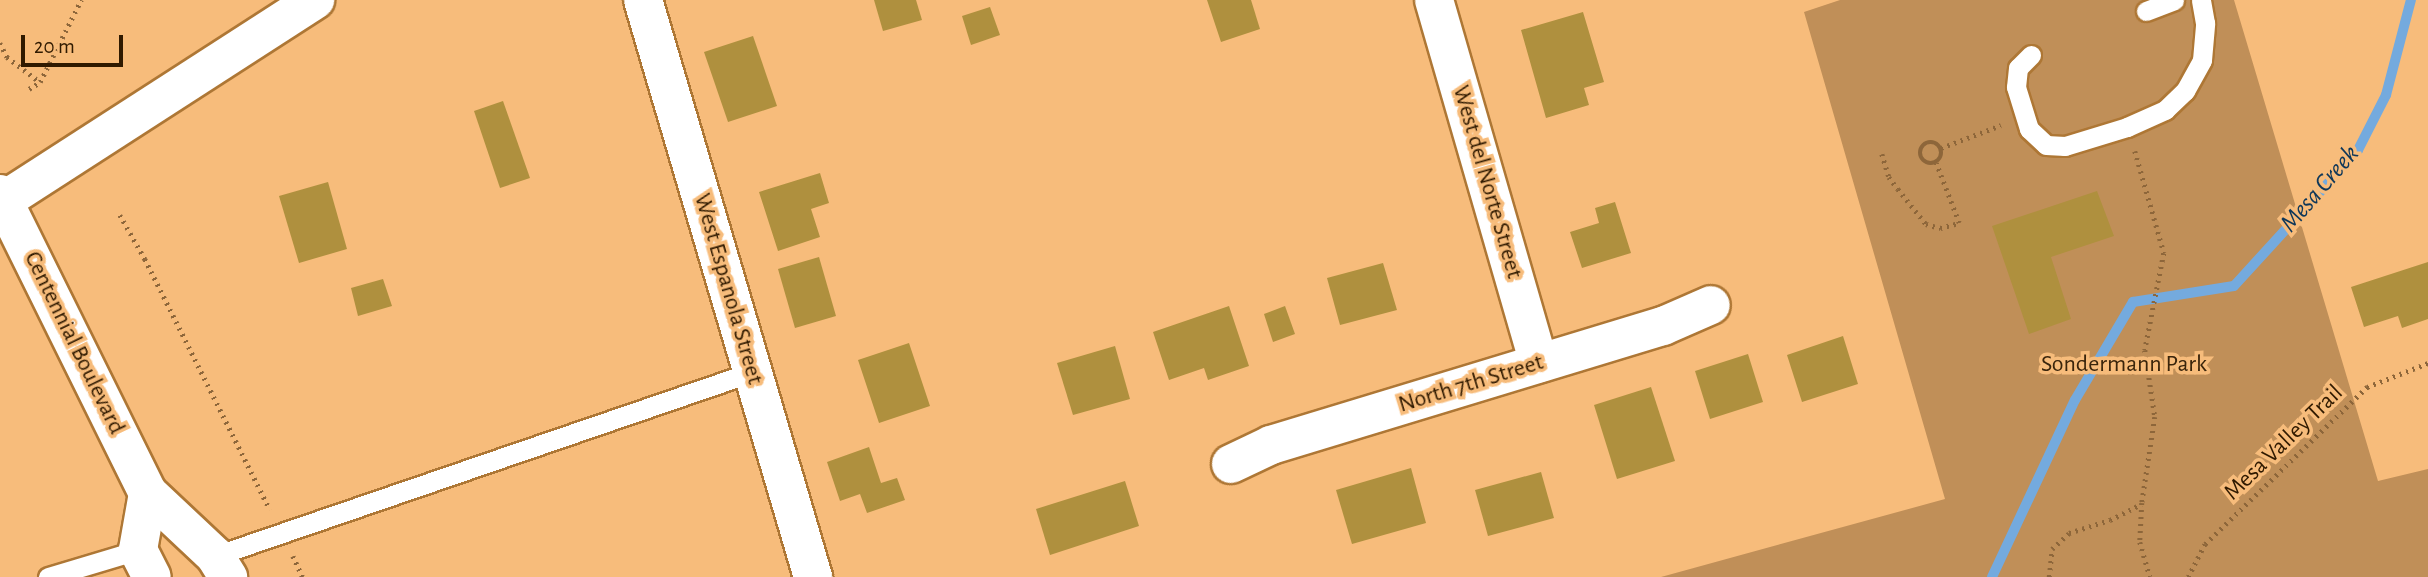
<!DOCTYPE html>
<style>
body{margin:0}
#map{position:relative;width:2428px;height:577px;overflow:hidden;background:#f7bc7b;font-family:"Alegreya Sans",sans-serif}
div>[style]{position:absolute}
.green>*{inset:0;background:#c08f58}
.stream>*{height:10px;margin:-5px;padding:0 5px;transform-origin:5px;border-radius:5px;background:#74aade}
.building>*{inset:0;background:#af903e}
.path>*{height:4.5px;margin-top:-2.25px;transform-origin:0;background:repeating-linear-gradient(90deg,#8d663a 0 2px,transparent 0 7px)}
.path>.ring{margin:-2.25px;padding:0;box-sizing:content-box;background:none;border:4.5px solid #8d663a;border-radius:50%}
.roads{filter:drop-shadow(2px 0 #ae7735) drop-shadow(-2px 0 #ae7735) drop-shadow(0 2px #ae7735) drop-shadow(0 -2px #ae7735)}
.lane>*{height:19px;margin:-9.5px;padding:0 9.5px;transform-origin:9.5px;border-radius:9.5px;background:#fff}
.street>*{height:38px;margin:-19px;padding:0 19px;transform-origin:19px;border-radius:19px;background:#fff}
.secondary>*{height:38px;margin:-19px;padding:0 19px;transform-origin:19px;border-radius:19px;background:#fff}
span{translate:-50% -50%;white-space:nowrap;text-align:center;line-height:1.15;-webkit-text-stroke:7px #f7bc7b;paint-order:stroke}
.street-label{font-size:24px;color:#301a00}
.park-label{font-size:24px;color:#3a250c}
.water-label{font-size:26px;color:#0e3759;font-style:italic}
.scale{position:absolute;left:21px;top:35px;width:102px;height:32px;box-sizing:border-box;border:4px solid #301a00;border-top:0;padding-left:9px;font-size:21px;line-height:24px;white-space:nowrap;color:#301a00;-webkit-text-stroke:5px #f7bc7b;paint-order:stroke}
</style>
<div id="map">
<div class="green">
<div style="clip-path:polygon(1840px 0,2234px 0,2378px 481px,2428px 469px,2428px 577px,1661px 577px,1945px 499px,1804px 12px)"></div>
</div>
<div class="stream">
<div style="left:1992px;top:577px;width:195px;rotate:-64.9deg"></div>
<div style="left:2075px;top:400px;width:114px;rotate:-59.4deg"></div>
<div style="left:2133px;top:302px;width:102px;rotate:-9deg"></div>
<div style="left:2234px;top:286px;width:184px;rotate:-47.6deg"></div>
<div style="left:2358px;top:150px;width:62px;rotate:-63deg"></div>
<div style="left:2386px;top:95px;width:98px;rotate:-75.3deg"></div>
</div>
<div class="building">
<div style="clip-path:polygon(874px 0,916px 0,922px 20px,883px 31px)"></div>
<div style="clip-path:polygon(1207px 0,1251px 0,1260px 29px,1221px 42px)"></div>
<div style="clip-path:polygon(990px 7px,1000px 35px,971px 45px,962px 16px)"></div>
<div style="clip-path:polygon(1583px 12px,1604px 82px,1584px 88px,1589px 105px,1546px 118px,1521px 30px)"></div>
<div style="clip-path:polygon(753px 36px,777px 106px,728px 122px,704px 52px)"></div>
<div style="clip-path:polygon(503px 101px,530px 178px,500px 188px,474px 111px)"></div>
<div style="clip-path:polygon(820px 173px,829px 203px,811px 209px,820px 237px,778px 251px,759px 192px)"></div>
<div style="clip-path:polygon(328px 182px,347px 249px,299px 263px,279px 196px)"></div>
<div style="clip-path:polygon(2097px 191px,2114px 236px,2051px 257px,2071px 319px,2029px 334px,1992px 226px)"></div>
<div style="clip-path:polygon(1615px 202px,1631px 253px,1582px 268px,1570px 232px,1599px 223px,1595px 208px)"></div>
<div style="clip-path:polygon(819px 257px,836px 316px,795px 328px,778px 269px)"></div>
<div style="clip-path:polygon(2428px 262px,2428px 319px,2402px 328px,2398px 316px,2364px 327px,2351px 287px)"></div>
<div style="clip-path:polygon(1383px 263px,1397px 310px,1340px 325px,1327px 278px)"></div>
<div style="clip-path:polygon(383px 279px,392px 306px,358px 316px,351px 288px)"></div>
<div style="clip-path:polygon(1229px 306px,1249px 366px,1208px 380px,1204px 368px,1169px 380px,1153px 332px)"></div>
<div style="clip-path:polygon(1285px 306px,1295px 334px,1273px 342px,1264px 314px)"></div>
<div style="clip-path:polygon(1843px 336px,1858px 384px,1802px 402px,1787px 355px)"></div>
<div style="clip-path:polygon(909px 343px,930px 406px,879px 423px,858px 360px)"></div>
<div style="clip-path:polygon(1115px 346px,1130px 399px,1073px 415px,1057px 363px)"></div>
<div style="clip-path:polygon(1748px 354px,1763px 402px,1710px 419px,1695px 371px)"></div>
<div style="clip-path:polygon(1651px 387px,1675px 461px,1617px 479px,1594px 405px)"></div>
<div style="clip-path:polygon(869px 447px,881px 483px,897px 478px,905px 500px,867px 513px,860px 494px,840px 501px,827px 462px)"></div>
<div style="clip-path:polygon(1411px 468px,1426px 523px,1352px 544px,1336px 490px)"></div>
<div style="clip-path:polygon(1541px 472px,1554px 518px,1488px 536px,1475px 490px)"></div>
<div style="clip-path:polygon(1125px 481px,1139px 526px,1050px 555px,1036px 509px)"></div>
</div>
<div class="path">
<div style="left:0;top:43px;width:16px;rotate:63deg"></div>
<div style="left:7px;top:57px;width:41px;rotate:37.1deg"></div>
<div style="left:29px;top:89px;width:13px;rotate:-32deg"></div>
<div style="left:40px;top:82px;width:92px;rotate:-63.4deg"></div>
<div class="ring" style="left:1920px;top:142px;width:17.5px;height:17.5px"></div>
<div style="left:1941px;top:148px;width:64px;rotate:-21deg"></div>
<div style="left:2135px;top:151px;width:106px;rotate:74.1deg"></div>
<div style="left:2164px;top:253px;width:99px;rotate:101.1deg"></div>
<div style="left:2145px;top:350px;width:68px;rotate:81.5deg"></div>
<div style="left:2155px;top:417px;width:87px;rotate:98.6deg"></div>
<div style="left:2142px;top:503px;width:39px;rotate:93deg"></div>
<div style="left:2140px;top:542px;width:36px;rotate:74deg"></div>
<div style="left:1882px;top:154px;width:24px;rotate:73deg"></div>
<div style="left:1889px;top:177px;width:15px;rotate:53deg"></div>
<div style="left:1898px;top:189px;width:45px;rotate:51.3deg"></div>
<div style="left:1926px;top:224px;width:15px;rotate:16deg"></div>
<div style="left:1940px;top:228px;width:20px;rotate:-15deg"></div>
<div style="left:1959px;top:223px;width:64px;rotate:-111deg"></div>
<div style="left:120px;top:215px;width:51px;rotate:60.4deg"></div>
<div style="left:145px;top:259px;width:280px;rotate:63.5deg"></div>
<div style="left:293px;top:556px;width:23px;rotate:65deg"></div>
<div style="left:2049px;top:577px;width:28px;rotate:-84deg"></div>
<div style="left:2052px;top:549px;width:23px;rotate:-43deg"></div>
<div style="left:2069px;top:533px;width:43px;rotate:-17.6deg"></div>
<div style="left:2110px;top:520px;width:35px;rotate:-27deg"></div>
<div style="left:2188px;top:577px;width:37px;rotate:-63deg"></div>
<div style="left:2205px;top:544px;width:226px;rotate:-44.1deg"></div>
<div style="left:2367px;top:387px;width:66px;rotate:-21.5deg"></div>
</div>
<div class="roads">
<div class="lane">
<div style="left:2146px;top:11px;width:30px;rotate:-21deg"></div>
<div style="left:2031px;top:55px;width:18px;rotate:135deg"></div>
<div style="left:2018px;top:68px;width:19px;rotate:96deg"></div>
<div style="left:2016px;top:87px;width:44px;rotate:72.8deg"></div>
<div style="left:2029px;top:129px;width:23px;rotate:43deg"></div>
<div style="left:2046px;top:145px;width:19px;rotate:3deg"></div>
<div style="left:2065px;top:146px;width:65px;rotate:-17deg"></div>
<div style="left:2127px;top:127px;width:42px;rotate:-24.1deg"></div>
<div style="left:2165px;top:110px;width:28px;rotate:-44deg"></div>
<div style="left:2185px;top:91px;width:35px;rotate:-61deg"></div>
<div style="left:2202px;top:60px;width:37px;rotate:-85deg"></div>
<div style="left:2205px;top:23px;width:23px;rotate:-100deg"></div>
<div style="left:215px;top:556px;width:568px;rotate:-18.91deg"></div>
<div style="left:48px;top:577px;width:94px;rotate:-16.7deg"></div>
</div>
<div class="street">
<div style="left:643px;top:0;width:602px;rotate:73.58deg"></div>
<div style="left:1434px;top:0;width:378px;rotate:73.9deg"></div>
<div style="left:1231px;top:464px;width:44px;rotate:-25.4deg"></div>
<div style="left:1271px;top:445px;width:410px;rotate:-16.9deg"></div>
<div style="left:1663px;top:326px;width:52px;rotate:-23.6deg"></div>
</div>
<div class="secondary">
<div style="left:0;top:194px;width:334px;rotate:63.7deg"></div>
<div style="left:148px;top:493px;width:92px;rotate:43.2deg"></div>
<div style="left:215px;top:556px;width:25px;rotate:58deg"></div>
<div style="left:0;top:203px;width:375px;rotate:-32.8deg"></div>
<div style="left:148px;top:493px;width:58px;rotate:100deg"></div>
<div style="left:138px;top:550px;width:30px;rotate:63deg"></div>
</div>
</div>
<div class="street-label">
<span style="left:1487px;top:182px;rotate:74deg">West del Norte Street</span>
<span style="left:728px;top:289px;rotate:74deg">West Espanola Street</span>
<span style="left:74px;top:343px;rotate:64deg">Centennial Boulevard</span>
<span style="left:1471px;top:384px;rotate:-17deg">North 7th Street</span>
<span style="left:2284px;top:443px;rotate:-44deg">Mesa Valley Trail</span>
</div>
<div class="park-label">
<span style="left:2124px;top:365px">Sondermann Park</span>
</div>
<div class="water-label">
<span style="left:2320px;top:189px;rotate:-49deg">Mesa Creek</span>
</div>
<div class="scale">20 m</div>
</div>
